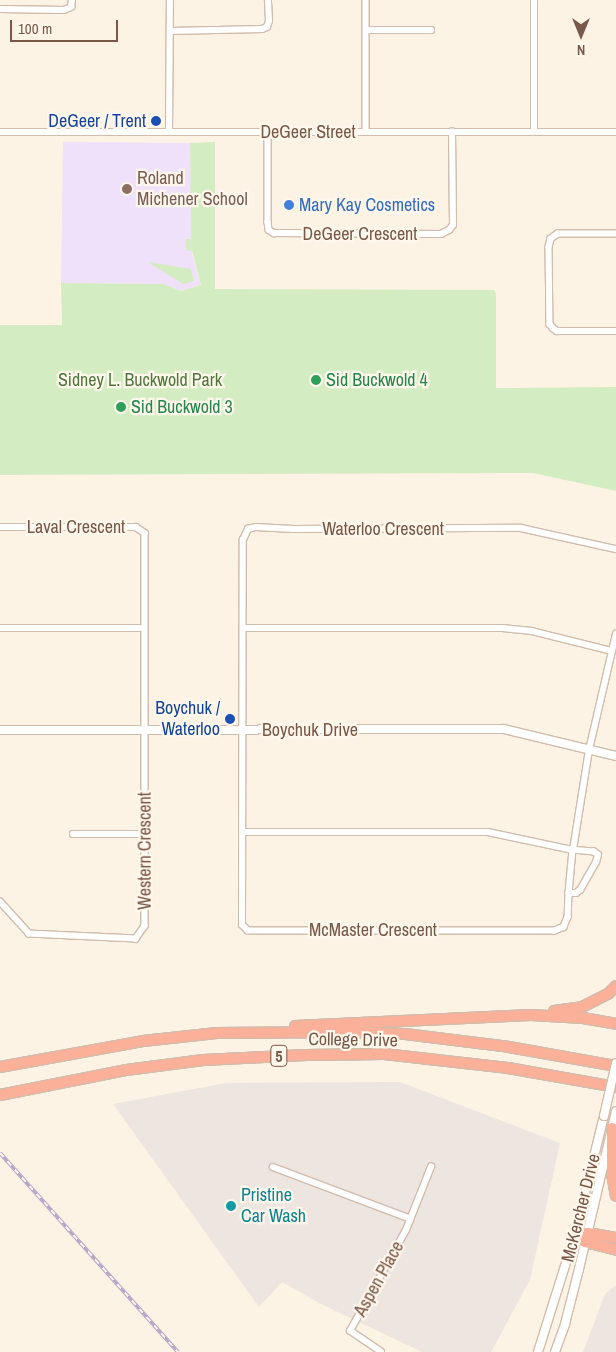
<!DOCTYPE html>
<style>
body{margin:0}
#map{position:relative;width:616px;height:1352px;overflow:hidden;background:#fdf3e5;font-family:"Archivo Narrow",sans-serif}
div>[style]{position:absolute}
.industrial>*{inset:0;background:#ede5df}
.education>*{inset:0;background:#f0e1fa}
.green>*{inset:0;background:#d4ecc2}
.roads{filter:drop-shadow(1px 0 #d2bcac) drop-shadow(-1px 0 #d2bcac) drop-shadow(0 1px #d2bcac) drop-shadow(0 -1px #d2bcac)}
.street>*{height:5.5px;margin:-2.75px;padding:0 2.75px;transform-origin:2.75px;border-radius:2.75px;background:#fff}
.secondary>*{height:8px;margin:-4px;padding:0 4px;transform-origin:4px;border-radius:4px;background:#fff}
.highway>*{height:10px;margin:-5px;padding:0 5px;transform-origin:5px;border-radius:5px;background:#fab099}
.rail>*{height:4px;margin-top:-2px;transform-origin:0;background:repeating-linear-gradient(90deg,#fff7ec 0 5.5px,#b6a2c8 0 11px);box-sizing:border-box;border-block:1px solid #b6a2c8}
.bridges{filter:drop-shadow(1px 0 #d5bcaa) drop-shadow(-1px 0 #d5bcaa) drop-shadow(0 1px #d5bcaa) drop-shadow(0 -1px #d5bcaa)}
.secondary-bridge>*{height:8px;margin:-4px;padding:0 4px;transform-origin:4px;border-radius:4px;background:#fff}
.dots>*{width:14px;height:14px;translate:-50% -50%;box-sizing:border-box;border:2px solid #fff7ec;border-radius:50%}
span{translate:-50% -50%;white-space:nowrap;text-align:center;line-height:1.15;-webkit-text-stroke:4.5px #fff7ec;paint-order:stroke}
.shield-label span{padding:1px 4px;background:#fff7ec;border:1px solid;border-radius:4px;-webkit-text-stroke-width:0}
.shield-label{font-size:16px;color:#785848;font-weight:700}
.transit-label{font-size:18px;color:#164399}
.right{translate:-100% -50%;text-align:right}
.street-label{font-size:18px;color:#785848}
.education-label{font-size:18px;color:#785e54}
.left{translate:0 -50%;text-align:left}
.shop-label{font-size:18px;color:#366cbe}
.park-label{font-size:18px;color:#50783d}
.leisure-label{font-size:18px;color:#27864d}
.culture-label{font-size:18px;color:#0d838f}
.north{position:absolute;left:556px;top:10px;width:50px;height:50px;-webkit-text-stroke:4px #fff7ec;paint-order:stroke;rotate:180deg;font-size:14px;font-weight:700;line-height:20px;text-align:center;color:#785848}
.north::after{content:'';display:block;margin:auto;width:18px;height:22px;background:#785848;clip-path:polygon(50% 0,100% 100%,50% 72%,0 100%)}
.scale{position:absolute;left:10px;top:20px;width:108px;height:22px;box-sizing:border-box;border:2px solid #785848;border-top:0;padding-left:6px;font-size:15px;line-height:18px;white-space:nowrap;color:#785848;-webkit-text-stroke:4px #fff7ec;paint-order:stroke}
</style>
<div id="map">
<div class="industrial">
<div style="clip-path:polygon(400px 1082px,560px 1143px,530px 1280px,491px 1352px,422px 1352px,319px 1303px,282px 1282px,259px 1307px,113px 1104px,226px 1083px)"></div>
<div style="clip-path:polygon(616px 1285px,616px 1352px,583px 1352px,605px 1294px)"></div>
</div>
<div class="education">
<div style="clip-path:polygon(63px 142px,190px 143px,192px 254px,201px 285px,181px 291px,163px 284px,61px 283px)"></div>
</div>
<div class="green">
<div style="clip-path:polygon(215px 142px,215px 289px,494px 290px,496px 294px,496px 388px,616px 387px,616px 491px,533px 473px,0 475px,0 325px,62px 325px,61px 283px,163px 284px,181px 291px,201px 285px,192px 251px,186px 250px,186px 239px,191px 239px,190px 143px)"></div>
<div style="clip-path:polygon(148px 262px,191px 269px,194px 281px,183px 284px)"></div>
</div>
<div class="roads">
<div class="street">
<div style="left:366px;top:0;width:132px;rotate:90deg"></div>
<div style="left:0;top:9px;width:64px;rotate:0.9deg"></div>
<div style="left:64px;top:10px;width:8px;rotate:-23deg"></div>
<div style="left:71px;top:7px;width:7px;rotate:-82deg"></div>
<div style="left:367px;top:30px;width:64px"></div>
<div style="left:170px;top:31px;width:92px;rotate:-1.2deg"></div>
<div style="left:262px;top:29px;width:5px;rotate:-22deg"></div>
<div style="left:267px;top:27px;width:6px;rotate:-72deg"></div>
<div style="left:269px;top:21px;width:21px;rotate:-93deg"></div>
<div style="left:0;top:132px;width:616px"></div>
<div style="left:169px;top:132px;width:132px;rotate:-89.6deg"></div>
<div style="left:268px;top:132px;width:90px;rotate:90deg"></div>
<div style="left:268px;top:222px;width:8px;rotate:83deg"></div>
<div style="left:269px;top:230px;width:6px;rotate:31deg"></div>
<div style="left:274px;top:233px;width:167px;rotate:0.3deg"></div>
<div style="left:441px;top:234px;width:9px;rotate:-27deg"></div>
<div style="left:449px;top:230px;width:6px;rotate:-51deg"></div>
<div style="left:453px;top:225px;width:93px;rotate:-90.6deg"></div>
<div style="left:534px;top:132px;width:132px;rotate:-90deg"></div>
<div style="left:616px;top:234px;width:58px;rotate:180deg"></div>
<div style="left:558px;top:234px;width:9px;rotate:144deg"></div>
<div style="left:551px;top:239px;width:8px;rotate:104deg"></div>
<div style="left:549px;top:247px;width:77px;rotate:89.3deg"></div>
<div style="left:550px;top:324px;width:5px;rotate:53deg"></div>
<div style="left:553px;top:328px;width:5px;rotate:37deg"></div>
<div style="left:557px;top:331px;width:59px"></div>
<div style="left:0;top:527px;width:136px"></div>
<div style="left:136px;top:527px;width:11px;rotate:34deg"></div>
<div style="left:145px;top:533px;width:393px;rotate:90deg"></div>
<div style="left:145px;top:926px;width:16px;rotate:125deg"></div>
<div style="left:136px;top:939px;width:107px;rotate:-177.3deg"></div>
<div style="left:29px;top:934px;width:43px;rotate:-132.2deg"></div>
<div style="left:0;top:628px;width:144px"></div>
<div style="left:243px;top:628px;width:260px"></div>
<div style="left:503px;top:628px;width:29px;rotate:6deg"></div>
<div style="left:532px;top:631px;width:82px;rotate:14deg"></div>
<div style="left:243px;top:832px;width:245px"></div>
<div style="left:488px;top:832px;width:87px;rotate:12deg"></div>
<div style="left:573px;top:850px;width:101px;rotate:-80.9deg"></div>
<div style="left:589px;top:750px;width:119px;rotate:-76.9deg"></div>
<div style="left:73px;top:834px;width:71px"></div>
<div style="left:569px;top:893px;width:7px"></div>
<div style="left:576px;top:893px;width:5px;rotate:-37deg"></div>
<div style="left:580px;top:890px;width:32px;rotate:-60deg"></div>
<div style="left:596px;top:862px;width:7px;rotate:-74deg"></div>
<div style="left:598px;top:855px;width:5px;rotate:-143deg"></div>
<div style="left:594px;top:852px;width:21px;rotate:-175deg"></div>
<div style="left:573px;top:850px;width:43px;rotate:95.3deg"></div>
<div style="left:569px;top:893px;width:24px;rotate:92deg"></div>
<div style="left:568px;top:917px;width:11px;rotate:112deg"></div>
<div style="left:564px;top:927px;width:10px;rotate:156deg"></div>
<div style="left:555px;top:931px;width:307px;rotate:180deg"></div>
<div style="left:248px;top:931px;width:8px;rotate:-135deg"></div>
<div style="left:242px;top:925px;width:385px;rotate:-89.9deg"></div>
<div style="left:243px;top:540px;width:12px;rotate:-66deg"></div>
<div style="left:248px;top:529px;width:8px;rotate:-14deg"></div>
<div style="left:256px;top:527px;width:37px;rotate:3deg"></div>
<div style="left:293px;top:529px;width:228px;rotate:-0.3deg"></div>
<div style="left:521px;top:528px;width:97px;rotate:12.5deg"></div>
<div style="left:273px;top:1167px;width:147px;rotate:20.6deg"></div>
<div style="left:381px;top:1352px;width:37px;rotate:-146deg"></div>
<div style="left:350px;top:1331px;width:115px;rotate:-61deg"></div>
<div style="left:406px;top:1230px;width:68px;rotate:-68.4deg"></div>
</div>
<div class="secondary">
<div style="left:0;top:730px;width:504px;rotate:-0.11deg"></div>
<div style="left:504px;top:729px;width:115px;rotate:13.6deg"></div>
<div style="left:538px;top:1352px;width:124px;rotate:-72.6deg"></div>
<div style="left:575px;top:1234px;width:122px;rotate:-76.2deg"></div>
<div style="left:555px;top:1352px;width:30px;rotate:-70deg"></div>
<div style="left:565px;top:1324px;width:57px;rotate:-75.7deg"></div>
<div style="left:579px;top:1269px;width:162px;rotate:-76.8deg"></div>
</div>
<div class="highway">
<div style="left:554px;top:1011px;width:28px;rotate:-8deg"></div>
<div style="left:582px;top:1007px;width:29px;rotate:-27deg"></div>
<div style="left:608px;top:994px;width:11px;rotate:-45deg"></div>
<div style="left:295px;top:1026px;width:236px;rotate:-2.7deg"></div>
<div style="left:531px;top:1015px;width:52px;rotate:3.3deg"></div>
<div style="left:583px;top:1018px;width:34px;rotate:10deg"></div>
<div style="left:0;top:1067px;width:145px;rotate:-10.3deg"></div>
<div style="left:143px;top:1041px;width:74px;rotate:-6.2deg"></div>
<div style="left:217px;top:1033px;width:133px;rotate:-0.4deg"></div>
<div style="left:350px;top:1032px;width:55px;rotate:2.1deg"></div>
<div style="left:405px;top:1034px;width:105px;rotate:7.1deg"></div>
<div style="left:509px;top:1047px;width:109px;rotate:10.1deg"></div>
<div style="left:0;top:1095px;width:128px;rotate:-11.2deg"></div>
<div style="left:126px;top:1070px;width:78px;rotate:-7.4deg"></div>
<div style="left:203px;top:1060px;width:103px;rotate:-2.8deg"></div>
<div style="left:306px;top:1055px;width:78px;rotate:-0.7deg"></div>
<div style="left:384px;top:1054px;width:125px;rotate:6.4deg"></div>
<div style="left:508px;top:1068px;width:110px;rotate:10deg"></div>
<div style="left:612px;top:1128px;width:46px;rotate:90deg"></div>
<div style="left:612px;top:1174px;width:22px;rotate:80deg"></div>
<div style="left:575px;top:1234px;width:13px;rotate:39deg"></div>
<div style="left:585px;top:1242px;width:32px;rotate:14deg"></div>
<div style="left:575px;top:1234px;width:13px;rotate:-4deg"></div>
<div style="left:588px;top:1233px;width:28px;rotate:10deg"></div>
</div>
</div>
<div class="rail">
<div style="left:0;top:1153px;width:267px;rotate:48.2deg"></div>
</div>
<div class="bridges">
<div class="secondary-bridge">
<div style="left:604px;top:1116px;width:54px;rotate:-77.2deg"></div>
</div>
</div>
<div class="dots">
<div style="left:156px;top:121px;background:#1a4fb4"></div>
<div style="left:127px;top:189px;background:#8d6e63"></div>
<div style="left:289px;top:205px;background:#3f7fe0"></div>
<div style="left:316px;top:380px;background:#2e9e5b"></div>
<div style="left:121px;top:407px;background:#2e9e5b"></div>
<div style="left:230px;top:719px;background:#1a4fb4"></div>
<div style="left:231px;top:1206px;background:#0f9aa8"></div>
</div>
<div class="shield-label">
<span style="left:279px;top:1056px">5</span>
</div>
<div class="transit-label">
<span class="right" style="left:146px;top:121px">DeGeer / Trent</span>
<span class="right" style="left:220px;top:719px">Boychuk /<br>Waterloo</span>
</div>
<div class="street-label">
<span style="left:308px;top:132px">DeGeer Street</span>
<span style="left:360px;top:234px">DeGeer Crescent</span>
<span style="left:76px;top:527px">Laval Crescent</span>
<span style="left:383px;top:529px">Waterloo Crescent</span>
<span style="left:310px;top:730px">Boychuk Drive</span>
<span style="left:145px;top:851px;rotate:-90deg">Western Crescent</span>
<span style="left:373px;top:930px">McMaster Crescent</span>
<span style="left:353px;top:1040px;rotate:1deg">College Drive</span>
<span style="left:581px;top:1208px;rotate:-76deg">McKercher Drive</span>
<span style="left:379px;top:1279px;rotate:-61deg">Aspen Place</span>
</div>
<div class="education-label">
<span class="left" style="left:137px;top:189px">Roland<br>Michener School</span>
</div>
<div class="shop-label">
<span class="left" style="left:299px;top:205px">Mary Kay Cosmetics</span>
</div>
<div class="park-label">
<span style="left:140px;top:380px">Sidney L. Buckwold Park</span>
</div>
<div class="leisure-label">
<span class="left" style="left:326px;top:380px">Sid Buckwold 4</span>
<span class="left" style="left:131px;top:407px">Sid Buckwold 3</span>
</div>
<div class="culture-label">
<span class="left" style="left:241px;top:1206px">Pristine<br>Car Wash</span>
</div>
<div class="north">N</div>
<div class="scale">100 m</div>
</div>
